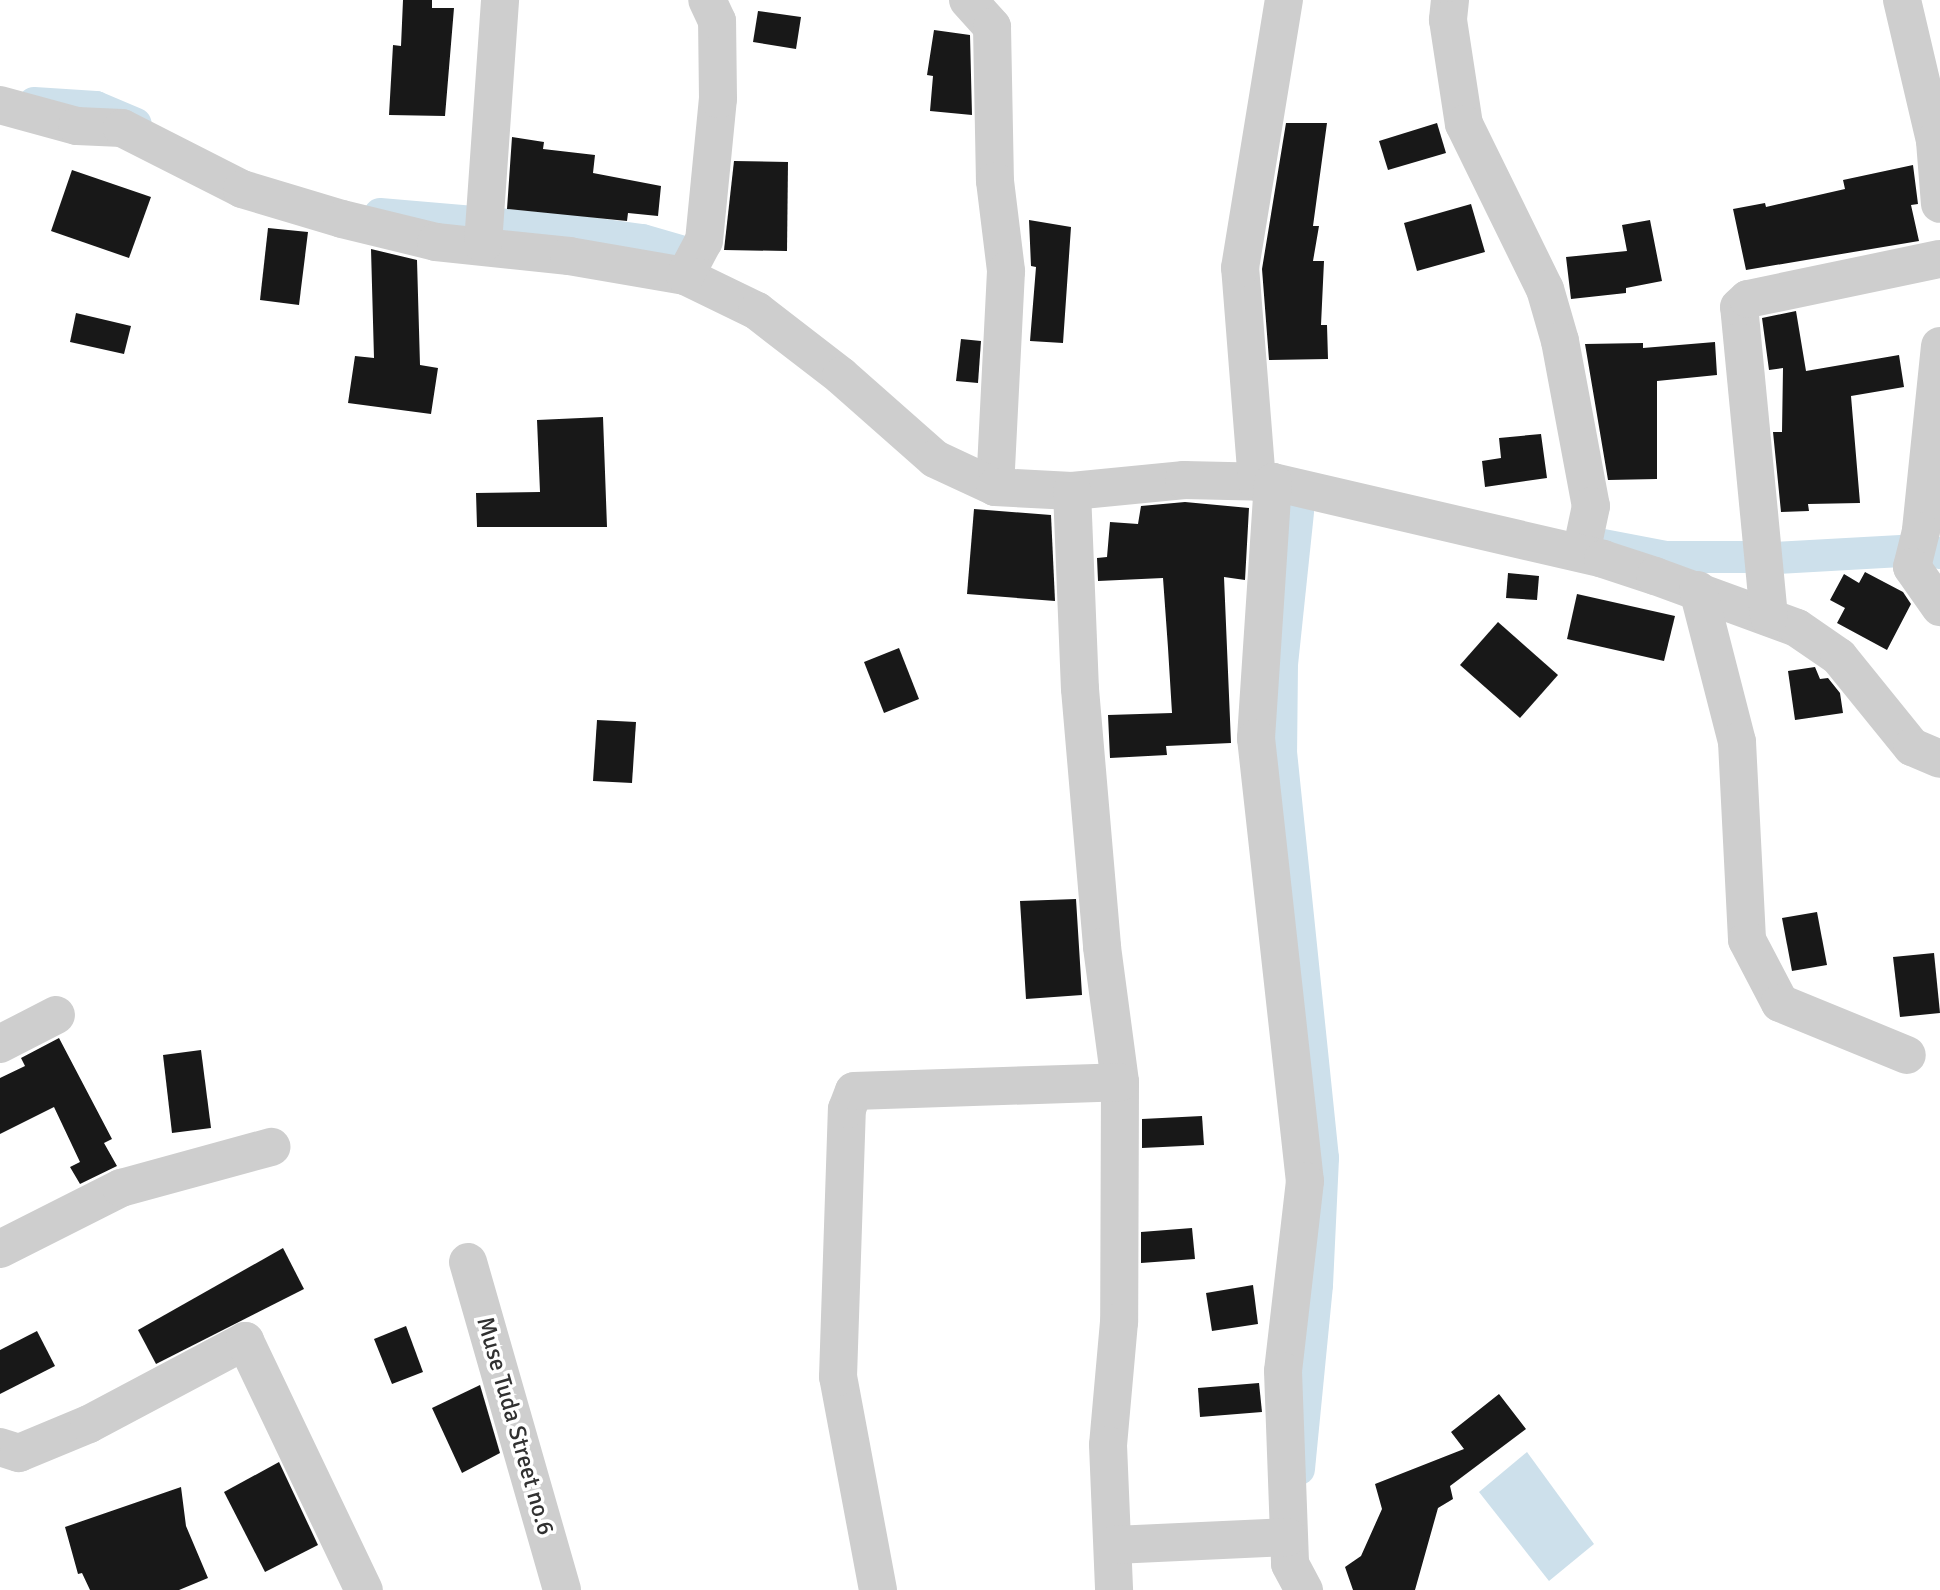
<!DOCTYPE html>
<style>
body{margin:0}
#map{position:relative;width:1940px;height:1590px;overflow:hidden;background:#fff;font-family:Signika,sans-serif}
div>[style]{position:absolute}
.water>*{inset:0;background:#cde0eb}
.canal>*{height:32px;margin:-16px;padding:0 16px;transform-origin:16px;border-radius:16px;background:#cde0eb}
.building>*{inset:0;background:#181818}
.minor>*{height:38px;margin:-19px;padding:0 19px;transform-origin:19px;border-radius:19px;background:#cecece}
span{translate:-50% -50%;white-space:nowrap;text-align:center;line-height:1.15;-webkit-text-stroke:7px #fff;paint-order:stroke}
.street-label{font-size:24px;color:#313131}
</style>
<div id="map">
<div class="water">
<div style="clip-path:polygon(1527px 1452px,1594px 1544px,1549px 1581px,1479px 1492px)"></div>
</div>
<div class="canal">
<div style="left:34px;top:103px;width:62px;rotate:3.7deg"></div>
<div style="left:96px;top:107px;width:43px;rotate:23deg"></div>
<div style="left:380px;top:214px;width:189px;rotate:4.9deg"></div>
<div style="left:568px;top:230px;width:75px;rotate:7.7deg"></div>
<div style="left:642px;top:240px;width:44px;rotate:15.9deg"></div>
<div style="left:1298px;top:512px;width:152px;rotate:96deg"></div>
<div style="left:1282px;top:663px;width:89px;rotate:90.6deg"></div>
<div style="left:1281px;top:752px;width:408px;rotate:84.1deg"></div>
<div style="left:1323px;top:1158px;width:127px;rotate:92.7deg"></div>
<div style="left:1317px;top:1285px;width:185px;rotate:95.6deg"></div>
<div style="left:1603px;top:545px;width:64px;rotate:10.8deg"></div>
<div style="left:1666px;top:557px;width:89px"></div>
<div style="left:1776px;top:558px;width:143px;rotate:-3.2deg"></div>
<div style="left:1919px;top:550px;width:21px;rotate:8deg"></div>
</div>
<div class="building">
<div style="clip-path:polygon(403px 0,432px 0,432px 8px,454px 8px,445px 116px,389px 115px,393px 45px,401px 46px)"></div>
<div style="clip-path:polygon(758px 11px,801px 17px,796px 49px,753px 42px)"></div>
<div style="clip-path:polygon(934px 30px,970px 35px,972px 115px,930px 111px,933px 76px,927px 75px)"></div>
<div style="clip-path:polygon(1286px 123px,1327px 123px,1313px 226px,1319px 226px,1313px 261px,1324px 261px,1321px 325px,1327px 325px,1328px 359px,1269px 360px,1262px 269px)"></div>
<div style="clip-path:polygon(1437px 123px,1446px 153px,1388px 170px,1379px 141px)"></div>
<div style="clip-path:polygon(512px 137px,544px 142px,543px 149px,595px 155px,593px 173px,661px 186px,658px 216px,628px 213px,627px 221px,507px 209px)"></div>
<div style="clip-path:polygon(734px 161px,788px 162px,787px 251px,724px 250px)"></div>
<div style="clip-path:polygon(1913px 165px,1918px 204px,1911px 205px,1919px 241px,1746px 270px,1733px 209px,1765px 203px,1766px 207px,1845px 189px,1843px 180px)"></div>
<div style="clip-path:polygon(72px 170px,151px 197px,129px 258px,51px 231px)"></div>
<div style="clip-path:polygon(1471px 204px,1485px 252px,1417px 271px,1404px 223px)"></div>
<div style="clip-path:polygon(1029px 220px,1071px 227px,1063px 343px,1030px 341px,1036px 267px,1031px 266px)"></div>
<div style="clip-path:polygon(1650px 220px,1662px 281px,1626px 288px,1626px 293px,1571px 299px,1566px 257px,1627px 251px,1622px 225px)"></div>
<div style="clip-path:polygon(268px 228px,308px 232px,299px 305px,260px 300px)"></div>
<div style="clip-path:polygon(371px 249px,417px 260px,420px 365px,438px 368px,431px 414px,348px 403px,355px 356px,374px 358px)"></div>
<div style="clip-path:polygon(1796px 311px,1806px 371px,1899px 355px,1904px 387px,1851px 396px,1860px 503px,1808px 504px,1809px 511px,1781px 512px,1773px 432px,1782px 432px,1783px 368px,1769px 370px,1762px 318px)"></div>
<div style="clip-path:polygon(76px 313px,131px 326px,124px 354px,70px 342px)"></div>
<div style="clip-path:polygon(961px 339px,981px 341px,978px 383px,956px 381px)"></div>
<div style="clip-path:polygon(1715px 342px,1717px 375px,1657px 381px,1657px 479px,1608px 480px,1585px 344px,1643px 343px,1643px 348px)"></div>
<div style="clip-path:polygon(603px 417px,607px 527px,477px 527px,476px 493px,540px 492px,537px 420px)"></div>
<div style="clip-path:polygon(1541px 434px,1547px 478px,1485px 487px,1482px 461px,1501px 458px,1499px 438px)"></div>
<div style="clip-path:polygon(1185px 502px,1249px 508px,1245px 580px,1224px 577px,1231px 743px,1166px 746px,1167px 755px,1110px 758px,1108px 715px,1172px 713px,1168px 648px,1163px 578px,1098px 581px,1097px 558px,1107px 557px,1110px 522px,1138px 524px,1141px 506px)"></div>
<div style="clip-path:polygon(974px 509px,1051px 515px,1055px 601px,967px 594px)"></div>
<div style="clip-path:polygon(1865px 572px,1903px 592px,1911px 604px,1887px 650px,1837px 623px,1845px 608px,1830px 600px,1844px 574px,1859px 583px)"></div>
<div style="clip-path:polygon(1508px 573px,1539px 576px,1537px 600px,1506px 598px)"></div>
<div style="clip-path:polygon(1577px 594px,1675px 616px,1664px 661px,1567px 639px)"></div>
<div style="clip-path:polygon(1498px 622px,1558px 675px,1520px 718px,1460px 665px)"></div>
<div style="clip-path:polygon(899px 648px,919px 699px,884px 713px,864px 662px)"></div>
<div style="clip-path:polygon(1815px 667px,1820px 679px,1828px 678px,1840px 693px,1843px 713px,1795px 720px,1788px 671px)"></div>
<div style="clip-path:polygon(597px 720px,636px 722px,632px 783px,593px 781px)"></div>
<div style="clip-path:polygon(1076px 899px,1082px 995px,1026px 999px,1020px 901px)"></div>
<div style="clip-path:polygon(1817px 912px,1827px 965px,1792px 971px,1782px 918px)"></div>
<div style="clip-path:polygon(1934px 953px,1940px 1013px,1900px 1017px,1893px 957px)"></div>
<div style="clip-path:polygon(59px 1038px,112px 1139px,104px 1143px,117px 1166px,80px 1184px,70px 1167px,80px 1162px,54px 1107px,0 1134px,0 1078px,25px 1066px,21px 1058px)"></div>
<div style="clip-path:polygon(201px 1050px,211px 1128px,172px 1133px,163px 1055px)"></div>
<div style="clip-path:polygon(1202px 1116px,1204px 1145px,1142px 1148px,1142px 1119px)"></div>
<div style="clip-path:polygon(1192px 1228px,1195px 1259px,1141px 1263px,1141px 1232px)"></div>
<div style="clip-path:polygon(283px 1248px,304px 1289px,156px 1364px,138px 1330px)"></div>
<div style="clip-path:polygon(1253px 1285px,1258px 1324px,1212px 1331px,1206px 1293px)"></div>
<div style="clip-path:polygon(406px 1326px,423px 1372px,392px 1384px,374px 1339px)"></div>
<div style="clip-path:polygon(37px 1331px,55px 1366px,0 1394px,0 1350px)"></div>
<div style="clip-path:polygon(1259px 1383px,1262px 1412px,1200px 1417px,1198px 1388px)"></div>
<div style="clip-path:polygon(480px 1385px,500px 1453px,462px 1473px,432px 1408px)"></div>
<div style="clip-path:polygon(1499px 1394px,1526px 1429px,1450px 1486px,1453px 1499px,1438px 1508px,1415px 1590px,1353px 1590px,1345px 1567px,1361px 1556px,1382px 1509px,1375px 1484px,1464px 1449px,1451px 1432px)"></div>
<div style="clip-path:polygon(279px 1462px,318px 1545px,265px 1572px,224px 1492px)"></div>
<div style="clip-path:polygon(181px 1487px,186px 1526px,208px 1578px,179px 1590px,90px 1590px,82px 1573px,78px 1574px,65px 1527px)"></div>
</div>
<div class="minor">
<div style="left:968px;top:0;width:36px;rotate:48deg"></div>
<div style="left:992px;top:27px;width:154px;rotate:88.9deg"></div>
<div style="left:995px;top:181px;width:91px;rotate:83deg"></div>
<div style="left:1006px;top:271px;width:216px;rotate:92.9deg"></div>
<div style="left:1450px;top:0;width:20px;rotate:96deg"></div>
<div style="left:1448px;top:20px;width:105px;rotate:81.3deg"></div>
<div style="left:1464px;top:124px;width:184px;rotate:63.9deg"></div>
<div style="left:1545px;top:289px;width:54px;rotate:73.9deg"></div>
<div style="left:1560px;top:341px;width:168px;rotate:79.4deg"></div>
<div style="left:1591px;top:506px;width:48px;rotate:102deg"></div>
<div style="left:1902px;top:0;width:145px;rotate:76.8deg"></div>
<div style="left:1935px;top:141px;width:63px;rotate:85.5deg"></div>
<div style="left:0;top:105px;width:80px;rotate:15.3deg"></div>
<div style="left:77px;top:126px;width:45px;rotate:2.5deg"></div>
<div style="left:122px;top:128px;width:135px;rotate:26.9deg"></div>
<div style="left:242px;top:189px;width:104px;rotate:16.7deg"></div>
<div style="left:342px;top:219px;width:97px;rotate:13.7deg"></div>
<div style="left:436px;top:242px;width:134px;rotate:6deg"></div>
<div style="left:569px;top:256px;width:118px;rotate:9.8deg"></div>
<div style="left:685px;top:276px;width:80px;rotate:25.9deg"></div>
<div style="left:757px;top:311px;width:106px;rotate:37.7deg"></div>
<div style="left:841px;top:376px;width:125px;rotate:41.4deg"></div>
<div style="left:935px;top:459px;width:66px;rotate:25deg"></div>
<div style="left:995px;top:487px;width:77px;rotate:3deg"></div>
<div style="left:1072px;top:491px;width:113px;rotate:-5.6deg"></div>
<div style="left:1184px;top:480px;width:89px;rotate:1.3deg"></div>
<div style="left:1273px;top:482px;width:339px;rotate:13.1deg"></div>
<div style="left:1603px;top:559px;width:55px;rotate:18.1deg"></div>
<div style="left:1655px;top:576px;width:151px;rotate:20.1deg"></div>
<div style="left:1797px;top:628px;width:51px;rotate:34.6deg"></div>
<div style="left:1839px;top:657px;width:116px;rotate:51deg"></div>
<div style="left:1912px;top:747px;width:30px;rotate:23deg"></div>
<div style="left:483px;top:244px;width:245px;rotate:-86deg"></div>
<div style="left:685px;top:276px;width:40px;rotate:-62deg"></div>
<div style="left:704px;top:241px;width:143px;rotate:-84.4deg"></div>
<div style="left:718px;top:99px;width:78px;rotate:-90.7deg"></div>
<div style="left:717px;top:21px;width:23px;rotate:-115deg"></div>
<div style="left:1940px;top:346px;width:186px;rotate:95.9deg"></div>
<div style="left:1921px;top:531px;width:37px;rotate:104deg"></div>
<div style="left:1912px;top:567px;width:49px;rotate:55deg"></div>
<div style="left:1257px;top:482px;width:215px;rotate:-94.5deg"></div>
<div style="left:1240px;top:268px;width:272px;rotate:-80.7deg"></div>
<div style="left:1273px;top:482px;width:257px;rotate:93.8deg"></div>
<div style="left:1256px;top:738px;width:446px;rotate:83.7deg"></div>
<div style="left:1305px;top:1181px;width:191px;rotate:96.6deg"></div>
<div style="left:1283px;top:1371px;width:193px;rotate:87.9deg"></div>
<div style="left:1290px;top:1564px;width:30px;rotate:62deg"></div>
<div style="left:1072px;top:491px;width:198px;rotate:87.7deg"></div>
<div style="left:1080px;top:689px;width:259px;rotate:85.1deg"></div>
<div style="left:1102px;top:947px;width:136px;rotate:82.4deg"></div>
<div style="left:1120px;top:1082px;width:240px;rotate:90.2deg"></div>
<div style="left:1119px;top:1322px;width:123px;rotate:95.1deg"></div>
<div style="left:1108px;top:1445px;width:145px;rotate:87.6deg"></div>
<div style="left:1698px;top:590px;width:157px;rotate:75.6deg"></div>
<div style="left:1737px;top:742px;width:198px;rotate:87.1deg"></div>
<div style="left:1747px;top:940px;width:71px;rotate:62.4deg"></div>
<div style="left:1780px;top:1003px;width:137px;rotate:22.3deg"></div>
<div style="left:1769px;top:617px;width:311px;rotate:-95.5deg"></div>
<div style="left:1739px;top:307px;width:12px;rotate:-42deg"></div>
<div style="left:1748px;top:299px;width:196px;rotate:-11.8deg"></div>
<div style="left:0;top:1044px;width:63px;rotate:-27.4deg"></div>
<div style="left:0;top:1249px;width:136px;rotate:-26.8deg"></div>
<div style="left:121px;top:1188px;width:156px;rotate:-15.3deg"></div>
<div style="left:468px;top:1262px;width:341px;rotate:74deg"></div>
<div style="left:0;top:1447px;width:20px;rotate:18deg"></div>
<div style="left:19px;top:1453px;width:76px;rotate:-22.5deg"></div>
<div style="left:89px;top:1424px;width:177px;rotate:-28deg"></div>
<div style="left:245px;top:1341px;width:276px;rotate:64.5deg"></div>
<div style="left:1114px;top:1545px;width:174px;rotate:-2.6deg"></div>
<div style="left:878px;top:1590px;width:217px;rotate:-100.6deg"></div>
<div style="left:838px;top:1377px;width:268px;rotate:-88.1deg"></div>
<div style="left:847px;top:1109px;width:19px;rotate:-69deg"></div>
<div style="left:854px;top:1091px;width:266px;rotate:-1.9deg"></div>
</div>
<div class="street-label">
<span style="left:515px;top:1426px;rotate:74deg">Muse Tuda Street no.6</span>
</div>
</div>
